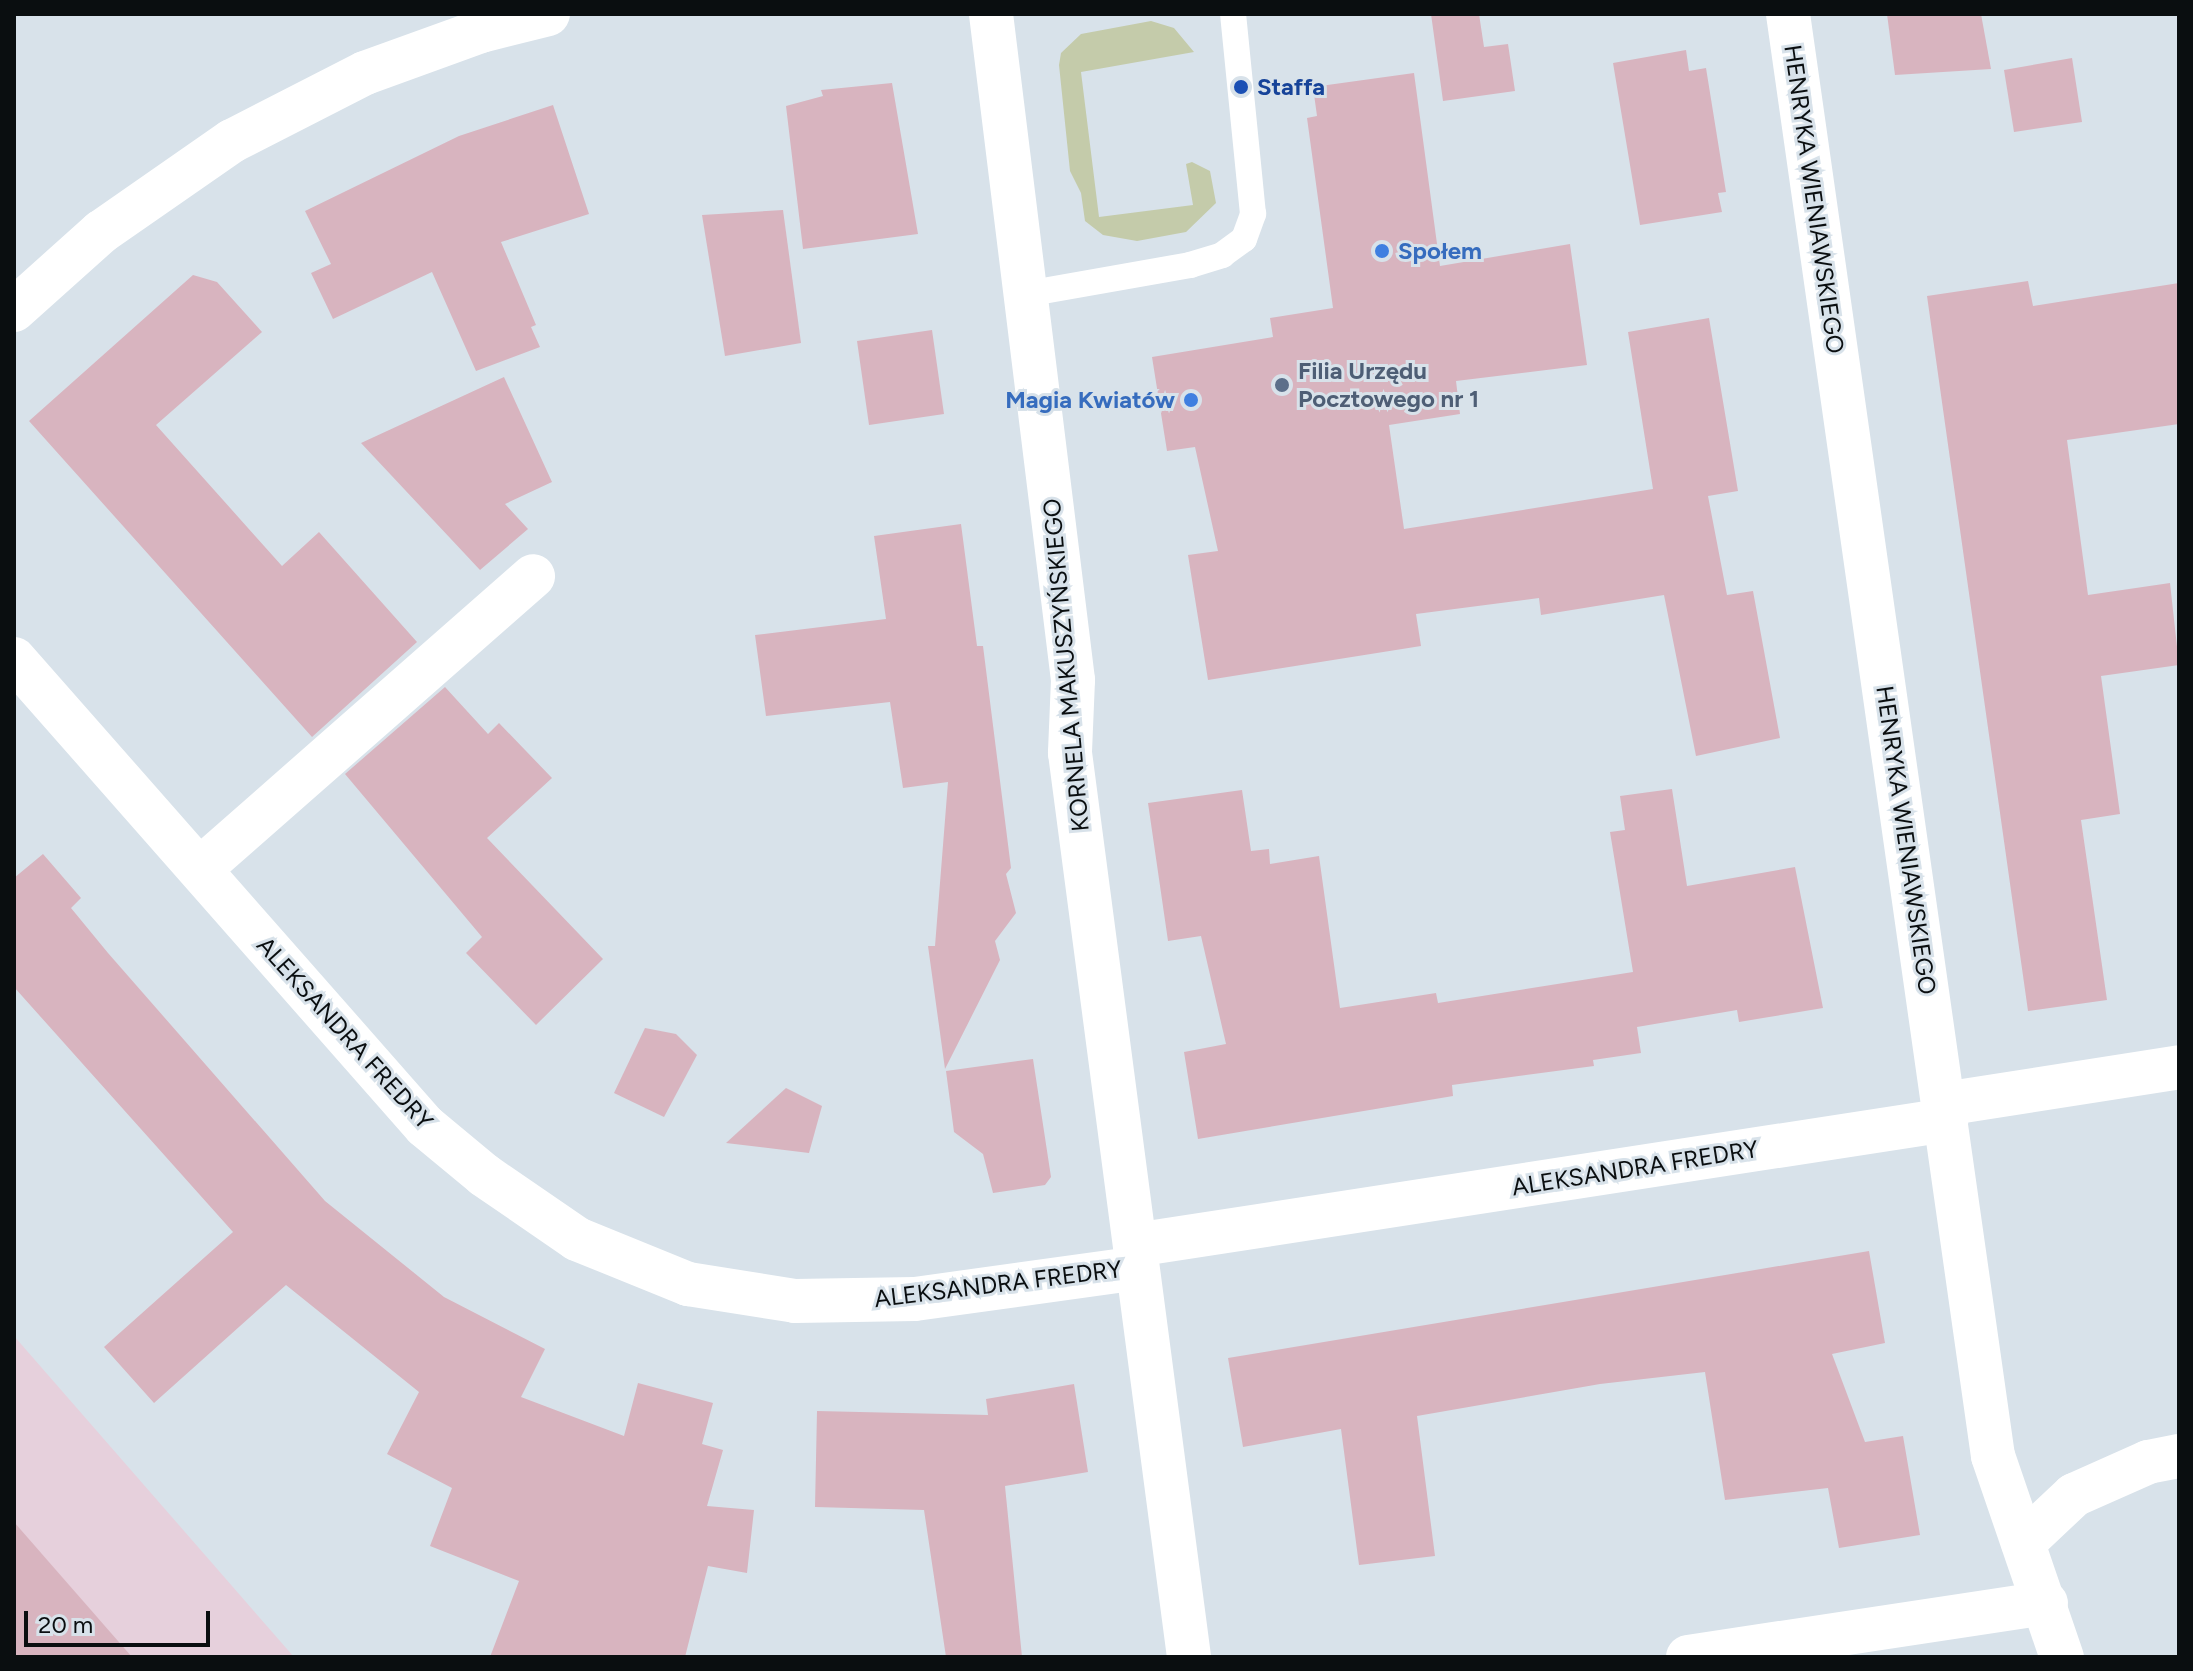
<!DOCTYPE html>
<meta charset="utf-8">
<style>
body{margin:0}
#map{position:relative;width:2193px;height:1671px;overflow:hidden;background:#d8e2ea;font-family:Figtree,sans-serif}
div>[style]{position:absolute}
.commercial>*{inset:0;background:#e6d0dc}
.green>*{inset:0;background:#c4cbaa}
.building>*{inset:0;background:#d8b4bf}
.service>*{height:26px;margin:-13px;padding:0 13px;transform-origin:13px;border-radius:13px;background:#fff}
.minor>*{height:44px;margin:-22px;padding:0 22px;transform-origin:22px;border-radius:22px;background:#fff}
.dots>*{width:22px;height:22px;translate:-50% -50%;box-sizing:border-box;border:4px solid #d8e2ea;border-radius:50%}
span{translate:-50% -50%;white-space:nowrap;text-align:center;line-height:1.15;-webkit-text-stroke:6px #d8e2ea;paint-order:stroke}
.transit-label{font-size:24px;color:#164399;font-weight:700}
.left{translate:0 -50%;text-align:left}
.street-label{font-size:24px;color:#0a0e10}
.shop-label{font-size:24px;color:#366cbe;font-weight:700}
.right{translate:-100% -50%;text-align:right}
.service-label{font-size:24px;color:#4e5e75;font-weight:700}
.frame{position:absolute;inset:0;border:16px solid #0a0e10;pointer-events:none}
.scale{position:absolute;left:24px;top:1611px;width:186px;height:36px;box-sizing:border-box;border:4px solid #0a0e10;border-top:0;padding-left:10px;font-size:24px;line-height:28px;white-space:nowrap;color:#0a0e10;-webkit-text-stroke:6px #d8e2ea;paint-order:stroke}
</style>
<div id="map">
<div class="commercial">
<div style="clip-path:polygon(14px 1336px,294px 1657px,14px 1657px)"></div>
</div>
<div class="green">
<div style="clip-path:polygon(1151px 21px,1174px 28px,1194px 52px,1081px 72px,1099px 217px,1193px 205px,1186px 164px,1192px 162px,1210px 171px,1216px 203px,1186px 232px,1137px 241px,1103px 235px,1085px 221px,1081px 193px,1070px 171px,1059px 65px,1061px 53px,1081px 34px)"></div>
</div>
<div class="building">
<div style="clip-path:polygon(1431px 14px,1479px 14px,1484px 47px,1508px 44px,1515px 91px,1443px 101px)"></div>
<div style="clip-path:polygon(1887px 14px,1981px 14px,1991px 69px,1895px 75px)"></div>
<div style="clip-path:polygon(1686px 50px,1689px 71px,1706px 68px,1726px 192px,1718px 193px,1722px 212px,1640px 225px,1613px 63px)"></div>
<div style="clip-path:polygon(2072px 58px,2082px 122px,2014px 132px,2004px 70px)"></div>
<div style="clip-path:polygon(1414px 73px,1440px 266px,1570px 244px,1587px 365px,1456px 381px,1460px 414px,1389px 425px,1404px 529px,1653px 489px,1628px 332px,1709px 318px,1738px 491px,1708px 496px,1727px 595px,1753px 591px,1780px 738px,1696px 756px,1664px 595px,1541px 615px,1539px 598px,1416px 614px,1421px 646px,1208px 680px,1188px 555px,1218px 551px,1195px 447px,1167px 451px,1152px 357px,1273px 337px,1270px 318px,1333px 308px,1307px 118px,1317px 116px,1313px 87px)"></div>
<div style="clip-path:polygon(892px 83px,918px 234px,803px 249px,786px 106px,823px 96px,821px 90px)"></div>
<div style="clip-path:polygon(553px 105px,589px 214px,501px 242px,536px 325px,531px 327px,540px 347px,476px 371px,432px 272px,333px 319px,311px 273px,331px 264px,305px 211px,459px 136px)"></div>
<div style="clip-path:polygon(783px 210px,801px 343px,725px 356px,702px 215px)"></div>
<div style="clip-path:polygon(193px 275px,217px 282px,262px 332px,156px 425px,282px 566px,319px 532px,417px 642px,312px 737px,29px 421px)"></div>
<div style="clip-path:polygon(2028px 281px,2033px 306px,2179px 283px,2179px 424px,2067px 440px,2088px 595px,2170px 583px,2179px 665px,2101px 676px,2120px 814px,2081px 820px,2107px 1000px,2028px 1011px,1927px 296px)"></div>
<div style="clip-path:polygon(932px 330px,944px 414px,869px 425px,857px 341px)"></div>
<div style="clip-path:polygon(504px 377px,552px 482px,505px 504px,528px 529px,480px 570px,361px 443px)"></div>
<div style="clip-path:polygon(961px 524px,977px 646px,983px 646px,1011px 868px,1006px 874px,1016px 913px,995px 941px,1000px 960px,945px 1069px,928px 946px,935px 946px,948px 782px,903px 788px,890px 702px,766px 716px,755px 635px,886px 619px,874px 536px)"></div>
<div style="clip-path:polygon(445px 687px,488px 734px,499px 723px,552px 778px,487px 838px,603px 959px,536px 1025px,466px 953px,482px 937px,345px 774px)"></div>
<div style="clip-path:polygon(1672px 789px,1687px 886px,1795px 867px,1823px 1008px,1739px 1022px,1737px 1010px,1637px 1027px,1641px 1053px,1593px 1060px,1594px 1066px,1452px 1085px,1453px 1096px,1198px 1139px,1184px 1052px,1226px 1044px,1201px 936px,1168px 941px,1148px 803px,1242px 790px,1251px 851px,1269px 849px,1270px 864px,1319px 856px,1340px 1008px,1436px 993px,1438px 1003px,1633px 972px,1610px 832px,1625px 830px,1620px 796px)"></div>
<div style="clip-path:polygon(43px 854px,81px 898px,71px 908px,108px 953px,325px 1201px,444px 1297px,545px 1349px,521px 1397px,624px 1436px,638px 1383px,713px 1403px,702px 1444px,723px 1450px,707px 1506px,754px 1510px,747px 1573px,708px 1566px,685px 1657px,490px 1657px,519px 1581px,430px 1546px,452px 1488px,387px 1454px,419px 1392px,286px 1285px,154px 1403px,104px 1347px,233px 1232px,14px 987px,14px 878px)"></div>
<div style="clip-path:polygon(645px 1028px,676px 1034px,697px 1055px,664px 1117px,614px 1093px)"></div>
<div style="clip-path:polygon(1033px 1059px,1051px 1177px,1045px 1185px,993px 1193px,983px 1154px,954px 1132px,946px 1071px)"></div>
<div style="clip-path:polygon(786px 1088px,822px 1106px,809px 1153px,726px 1143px)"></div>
<div style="clip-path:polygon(1869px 1251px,1885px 1343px,1832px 1354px,1865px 1442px,1903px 1436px,1920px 1535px,1839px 1548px,1828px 1488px,1725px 1500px,1705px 1372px,1600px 1384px,1417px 1416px,1435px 1556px,1359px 1565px,1341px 1429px,1243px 1447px,1228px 1358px)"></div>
<div style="clip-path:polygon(1074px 1384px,1088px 1472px,1005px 1486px,1022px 1657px,946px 1657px,924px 1510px,815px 1507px,817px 1411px,988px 1415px,986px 1399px)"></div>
<div style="clip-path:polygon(14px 1522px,132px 1657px,14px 1657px)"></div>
</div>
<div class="service">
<div style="left:1026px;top:294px;width:167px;rotate:-10deg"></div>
<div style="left:1190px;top:265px;width:34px;rotate:-17deg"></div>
<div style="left:1222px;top:255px;width:27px;rotate:-36deg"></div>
<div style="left:1244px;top:239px;width:27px;rotate:-70deg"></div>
<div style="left:1253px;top:214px;width:201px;rotate:-95.7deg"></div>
</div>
<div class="minor">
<div style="left:991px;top:14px;width:671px;rotate:82.98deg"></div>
<div style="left:1073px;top:680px;width:73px;rotate:92.4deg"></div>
<div style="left:1070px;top:753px;width:912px;rotate:82.5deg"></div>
<div style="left:1788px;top:14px;width:1456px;rotate:81.91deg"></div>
<div style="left:1993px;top:1456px;width:213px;rotate:71.1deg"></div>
<div style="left:14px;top:310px;width:117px;rotate:-41.9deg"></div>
<div style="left:101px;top:232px;width:160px;rotate:-34.8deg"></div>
<div style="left:232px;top:141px;width:149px;rotate:-27.1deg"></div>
<div style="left:365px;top:73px;width:123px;rotate:-19.9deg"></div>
<div style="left:481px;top:31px;width:69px;rotate:-14.2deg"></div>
<div style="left:14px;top:659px;width:622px;rotate:48.65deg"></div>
<div style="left:425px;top:1126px;width:77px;rotate:39.7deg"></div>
<div style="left:484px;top:1175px;width:113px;rotate:34.5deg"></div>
<div style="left:577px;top:1239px;width:120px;rotate:22.1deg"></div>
<div style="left:688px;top:1284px;width:108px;rotate:9deg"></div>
<div style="left:795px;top:1301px;width:120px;rotate:-1deg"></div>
<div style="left:915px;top:1299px;width:224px;rotate:-7.9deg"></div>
<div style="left:201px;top:868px;width:442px;rotate:-41.3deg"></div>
<div style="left:1944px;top:1104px;width:238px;rotate:-8.9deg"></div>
<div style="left:1135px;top:1245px;width:821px;rotate:-8.76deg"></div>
<div style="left:2023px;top:1543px;width:70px;rotate:-43.3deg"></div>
<div style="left:2074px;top:1495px;width:81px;rotate:-24deg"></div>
<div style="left:2148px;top:1462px;width:32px;rotate:-11deg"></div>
<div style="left:1688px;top:1657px;width:362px;rotate:-8.6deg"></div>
</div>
<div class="dots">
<div style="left:1241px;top:87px;background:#1a4fb4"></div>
<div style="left:1382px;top:251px;background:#3f7fe0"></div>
<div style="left:1282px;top:385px;background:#5c6f8a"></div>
<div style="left:1191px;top:400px;background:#3f7fe0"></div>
</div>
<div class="transit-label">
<span class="left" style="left:1257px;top:87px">Staffa</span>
</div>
<div class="street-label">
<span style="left:1814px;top:199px;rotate:82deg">HENRYKA WIENIAWSKIEGO</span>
<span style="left:1066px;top:665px;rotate:-95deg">KORNELA MAKUSZYŃSKIEGO</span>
<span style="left:1906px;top:840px;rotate:82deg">HENRYKA WIENIAWSKIEGO</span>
<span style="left:345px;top:1033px;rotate:48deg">ALEKSANDRA FREDRY</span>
<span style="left:1635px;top:1168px;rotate:-9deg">ALEKSANDRA FREDRY</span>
<span style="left:998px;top:1284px;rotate:-7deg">ALEKSANDRA FREDRY</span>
</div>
<div class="shop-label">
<span class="left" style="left:1398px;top:251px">Społem</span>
<span class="right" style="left:1175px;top:400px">Magia Kwiatów</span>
</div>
<div class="service-label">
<span class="left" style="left:1298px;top:385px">Filia Urzędu<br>Pocztowego nr 1</span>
</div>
<div class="frame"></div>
<div class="scale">20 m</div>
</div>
